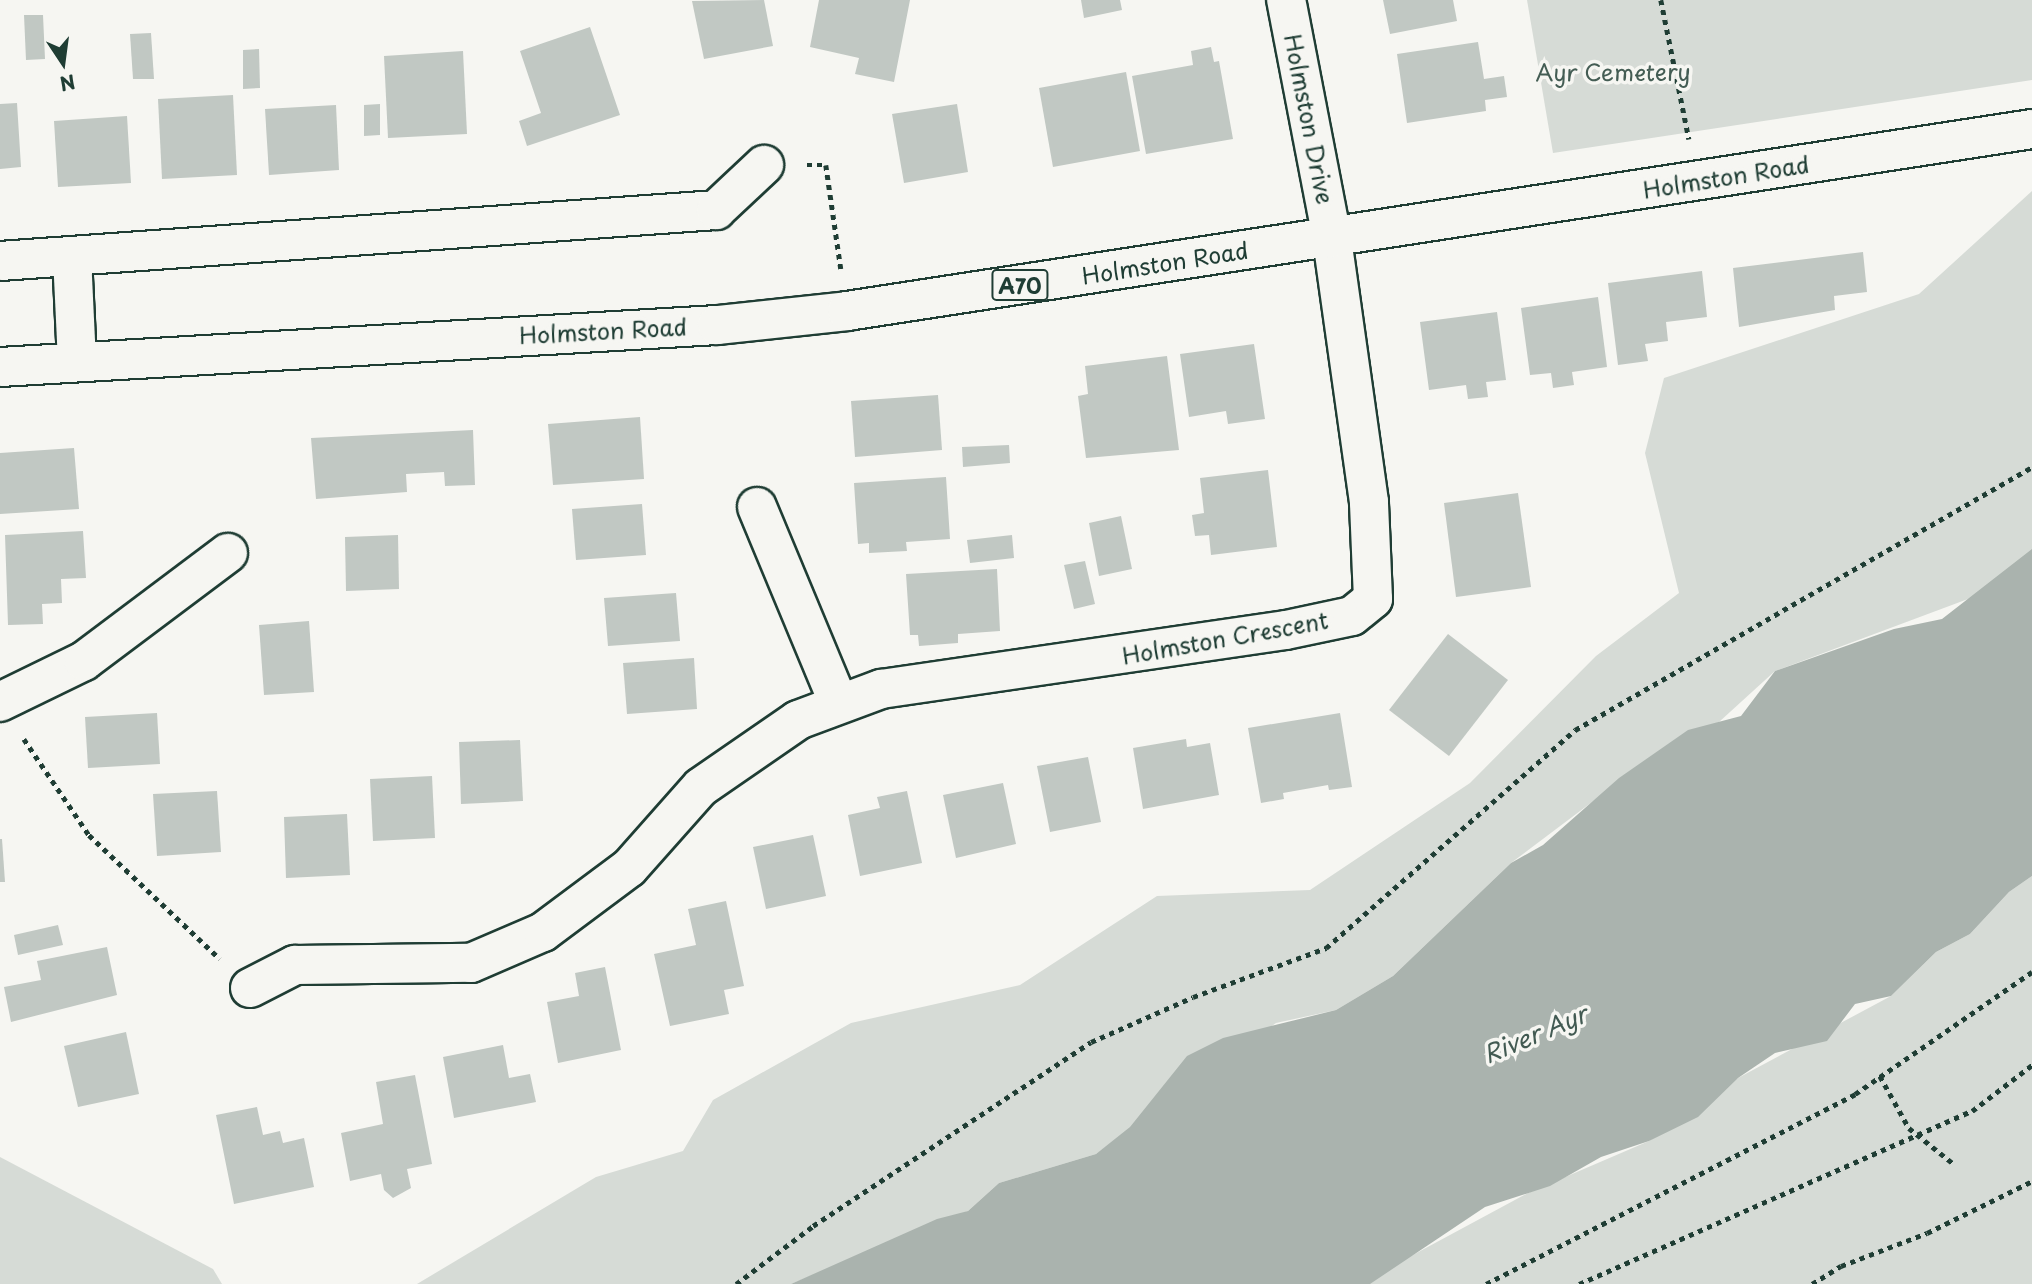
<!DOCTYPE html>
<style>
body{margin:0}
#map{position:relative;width:2032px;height:1284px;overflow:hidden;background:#f6f6f2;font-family:"Playpen Sans",sans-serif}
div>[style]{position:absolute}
.green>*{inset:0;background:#d6dbd6}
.water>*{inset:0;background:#aab3ae}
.building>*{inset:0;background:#c1c8c3}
.path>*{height:4.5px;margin-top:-2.25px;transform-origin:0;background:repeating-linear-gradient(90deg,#1f3d34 0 5px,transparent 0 10px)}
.roads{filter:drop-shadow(2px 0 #1f3d34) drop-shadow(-2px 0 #1f3d34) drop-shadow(0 2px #1f3d34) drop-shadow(0 -2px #1f3d34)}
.minor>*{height:38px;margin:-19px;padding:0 19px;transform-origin:19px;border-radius:19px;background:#f6f6f2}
.major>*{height:38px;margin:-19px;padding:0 19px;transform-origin:19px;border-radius:19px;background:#f6f6f2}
span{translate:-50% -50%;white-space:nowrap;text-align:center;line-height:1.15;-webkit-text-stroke:7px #f6f6f2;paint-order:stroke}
.shield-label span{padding:2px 5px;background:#f6f6f2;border:2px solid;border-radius:5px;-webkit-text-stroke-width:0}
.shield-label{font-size:21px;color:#1f3d34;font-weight:700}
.park-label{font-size:23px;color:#445d54}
.street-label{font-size:23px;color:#1f3d34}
.water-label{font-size:24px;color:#425a52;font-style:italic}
.north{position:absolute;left:28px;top:28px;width:70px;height:70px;-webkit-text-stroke:5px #f6f6f2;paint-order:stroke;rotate:167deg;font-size:19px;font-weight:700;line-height:28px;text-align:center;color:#1f3d34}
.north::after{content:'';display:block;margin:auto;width:24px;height:32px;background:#1f3d34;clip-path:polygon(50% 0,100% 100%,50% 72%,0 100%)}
</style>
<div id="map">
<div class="green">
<div style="clip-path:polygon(1527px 0,2032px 0,2032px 80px,1553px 153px)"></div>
<div style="clip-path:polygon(2032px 191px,2032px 552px,1976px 596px,1775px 671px,1719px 722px,1669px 744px,1511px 863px,1393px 976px,1336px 1010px,1276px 1023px,1096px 1154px,999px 1183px,968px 1211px,791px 1284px,417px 1284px,596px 1177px,683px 1151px,713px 1100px,851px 1023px,1020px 985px,1157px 896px,1310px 890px,1470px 783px,1596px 656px,1679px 593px,1645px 453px,1664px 378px,1919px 294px)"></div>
<div style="clip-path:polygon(2032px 876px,2032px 1284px,1359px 1284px,1528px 1193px,1649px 1141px,1738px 1078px,1891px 996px,1936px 952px,1970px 934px,2009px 892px)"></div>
<div style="clip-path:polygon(0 1157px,213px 1269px,222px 1284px,0 1284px)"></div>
</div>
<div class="water">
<div style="clip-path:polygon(2032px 549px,2032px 876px,2009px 892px,1970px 934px,1936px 952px,1891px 996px,1855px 1004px,1827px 1041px,1775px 1053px,1738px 1078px,1698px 1117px,1649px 1141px,1601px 1157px,1550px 1186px,1485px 1207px,1370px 1284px,791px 1284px,937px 1219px,968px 1211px,999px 1183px,1096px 1154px,1130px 1127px,1187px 1056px,1223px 1038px,1336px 1010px,1393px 976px,1511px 863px,1543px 845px,1619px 778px,1688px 730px,1741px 716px,1775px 671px,1894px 629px,1942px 619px)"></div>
</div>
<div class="building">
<div style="clip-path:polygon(764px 0,773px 46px,704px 59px,692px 1px)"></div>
<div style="clip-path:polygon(819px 0,910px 0,894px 82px,855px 74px,859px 58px,810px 47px)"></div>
<div style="clip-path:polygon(1081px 0,1120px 0,1122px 10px,1084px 18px)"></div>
<div style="clip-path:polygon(1383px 0,1453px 0,1457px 21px,1390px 34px)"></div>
<div style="clip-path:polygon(24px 15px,43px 15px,45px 59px,26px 60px)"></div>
<div style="clip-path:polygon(590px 27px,620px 115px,527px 146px,519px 121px,541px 113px,520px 51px)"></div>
<div style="clip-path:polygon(151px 33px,154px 79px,133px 79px,130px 34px)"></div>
<div style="clip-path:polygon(1478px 42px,1484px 79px,1504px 76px,1507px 97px,1485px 100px,1486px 111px,1407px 123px,1397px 54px)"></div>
<div style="clip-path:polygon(1211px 47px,1214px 62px,1219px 61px,1233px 139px,1146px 154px,1132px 76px,1193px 65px,1191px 51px)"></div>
<div style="clip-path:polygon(259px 49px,260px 88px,243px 89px,243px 50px)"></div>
<div style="clip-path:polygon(463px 51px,467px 134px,388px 138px,384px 56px)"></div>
<div style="clip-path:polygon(1126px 72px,1140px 151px,1053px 167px,1039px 88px)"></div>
<div style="clip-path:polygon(233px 95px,237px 175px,162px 179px,158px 99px)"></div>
<div style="clip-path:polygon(17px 103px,21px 167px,0 169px,0 104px)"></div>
<div style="clip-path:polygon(380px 104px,380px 135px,364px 136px,364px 105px)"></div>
<div style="clip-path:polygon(957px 104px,968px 172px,904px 183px,892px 114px)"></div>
<div style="clip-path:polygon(336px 105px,339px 170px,269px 175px,265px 109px)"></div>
<div style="clip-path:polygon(127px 116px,131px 183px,58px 187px,54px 121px)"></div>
<div style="clip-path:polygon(1863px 252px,1867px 292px,1834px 296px,1835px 310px,1739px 327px,1733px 268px)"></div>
<div style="clip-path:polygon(1702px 271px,1707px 317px,1666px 322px,1668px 341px,1645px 344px,1648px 361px,1618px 365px,1608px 283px)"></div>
<div style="clip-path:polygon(1598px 297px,1607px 367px,1572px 372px,1574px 385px,1553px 388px,1551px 373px,1530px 375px,1521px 308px)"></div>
<div style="clip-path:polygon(1497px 312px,1506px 380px,1486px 382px,1488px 397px,1468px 399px,1466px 385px,1429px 390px,1420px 322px)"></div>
<div style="clip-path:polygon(1254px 344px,1265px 419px,1228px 424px,1226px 411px,1189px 417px,1180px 354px)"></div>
<div style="clip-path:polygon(1167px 356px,1179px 450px,1086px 458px,1078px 396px,1088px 394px,1085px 366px)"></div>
<div style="clip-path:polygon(938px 395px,942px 450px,855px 457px,851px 401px)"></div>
<div style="clip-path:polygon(640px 417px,644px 479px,553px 485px,548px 424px)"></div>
<div style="clip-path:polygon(473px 430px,475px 485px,445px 486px,444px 472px,406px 474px,407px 492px,316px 499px,311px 438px)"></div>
<div style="clip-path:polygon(1009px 445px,1010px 463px,963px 467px,962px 447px)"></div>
<div style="clip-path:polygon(74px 448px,79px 509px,0 514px,0 453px)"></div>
<div style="clip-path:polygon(1268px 470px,1277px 547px,1211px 555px,1209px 535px,1195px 536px,1192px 515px,1204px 513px,1200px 478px)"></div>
<div style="clip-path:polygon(946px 477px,950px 539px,906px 542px,907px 551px,869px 553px,869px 543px,858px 544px,854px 483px)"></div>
<div style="clip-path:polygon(1518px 493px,1531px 587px,1456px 597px,1444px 503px)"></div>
<div style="clip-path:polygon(642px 504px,646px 555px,576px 560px,572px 509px)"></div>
<div style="clip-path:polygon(1121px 516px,1132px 569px,1099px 576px,1089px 523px)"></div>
<div style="clip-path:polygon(83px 531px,86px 578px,61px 579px,62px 603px,42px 604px,43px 624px,8px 625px,5px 535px)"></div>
<div style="clip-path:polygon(398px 535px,399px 589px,346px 591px,345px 537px)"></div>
<div style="clip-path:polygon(1012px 535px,1014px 558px,970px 563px,967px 540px)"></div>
<div style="clip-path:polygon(1085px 561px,1095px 604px,1074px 609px,1064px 565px)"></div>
<div style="clip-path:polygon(997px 569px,1000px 631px,958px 634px,958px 643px,919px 646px,918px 635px,910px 635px,906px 574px)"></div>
<div style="clip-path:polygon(676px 593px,680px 641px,608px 646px,604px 598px)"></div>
<div style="clip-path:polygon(309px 621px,314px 692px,264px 695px,259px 625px)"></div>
<div style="clip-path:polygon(1448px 634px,1508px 680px,1449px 756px,1389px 710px)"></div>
<div style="clip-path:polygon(694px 658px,697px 709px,627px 714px,623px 663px)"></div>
<div style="clip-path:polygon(157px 713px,160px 764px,88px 768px,85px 717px)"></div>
<div style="clip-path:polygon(1340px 713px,1352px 787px,1329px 790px,1328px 785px,1283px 793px,1284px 799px,1261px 803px,1248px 728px)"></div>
<div style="clip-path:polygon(1186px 739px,1187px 747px,1210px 743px,1219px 795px,1143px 809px,1133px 748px)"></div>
<div style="clip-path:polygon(520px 740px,523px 801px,461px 804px,459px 742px)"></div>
<div style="clip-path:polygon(1088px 757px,1101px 822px,1050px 832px,1037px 766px)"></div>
<div style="clip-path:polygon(432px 776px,435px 838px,373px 841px,370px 779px)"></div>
<div style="clip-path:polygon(1003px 783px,1016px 844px,956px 858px,943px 795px)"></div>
<div style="clip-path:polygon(217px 791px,221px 852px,157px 856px,153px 794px)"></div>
<div style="clip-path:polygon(907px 791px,922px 863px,860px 876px,848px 815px,880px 808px,877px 797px)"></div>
<div style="clip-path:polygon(347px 814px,350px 875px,286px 878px,284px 817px)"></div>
<div style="clip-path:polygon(813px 835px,826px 896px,766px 909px,753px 847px)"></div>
<div style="clip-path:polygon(0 839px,2px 839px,5px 882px,0 882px)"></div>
<div style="clip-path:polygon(726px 901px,744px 986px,724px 990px,729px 1014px,670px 1026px,654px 954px,696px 945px,688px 909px)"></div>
<div style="clip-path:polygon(58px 925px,63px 945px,18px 955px,14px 935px)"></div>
<div style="clip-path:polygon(107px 947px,117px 995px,11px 1022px,4px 987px,41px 980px,37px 961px)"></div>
<div style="clip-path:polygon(605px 967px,621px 1050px,558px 1063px,547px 1002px,579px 996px,575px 973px)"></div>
<div style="clip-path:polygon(126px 1032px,139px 1094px,78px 1107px,64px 1046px)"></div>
<div style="clip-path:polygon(503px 1045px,509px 1078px,530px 1074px,536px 1102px,454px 1118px,443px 1057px)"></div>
<div style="clip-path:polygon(415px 1075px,432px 1164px,407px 1169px,411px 1188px,393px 1198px,384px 1190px,381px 1174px,350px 1181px,341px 1133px,383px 1124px,376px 1082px)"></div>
<div style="clip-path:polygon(257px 1107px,263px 1135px,280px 1131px,283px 1143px,304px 1138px,314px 1187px,234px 1204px,216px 1115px)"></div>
</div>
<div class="path">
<div style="left:1661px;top:0;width:142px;rotate:78.6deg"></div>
<div style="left:807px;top:165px;width:19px"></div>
<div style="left:826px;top:165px;width:105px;rotate:81.8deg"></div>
<div style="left:24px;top:739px;width:116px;rotate:55.9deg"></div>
<div style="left:89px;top:835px;width:180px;rotate:43.4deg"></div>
<div style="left:1880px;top:1076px;width:60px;rotate:60.9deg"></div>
<div style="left:1909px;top:1128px;width:59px;rotate:38.8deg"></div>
<div style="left:736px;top:1284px;width:96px;rotate:-37deg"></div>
<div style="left:813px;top:1226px;width:333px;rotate:-33.5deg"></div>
<div style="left:1091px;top:1042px;width:111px;rotate:-23.8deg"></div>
<div style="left:1193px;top:997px;width:142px;rotate:-20.2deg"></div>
<div style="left:1326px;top:948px;width:331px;rotate:-41.2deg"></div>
<div style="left:1575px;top:730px;width:527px;rotate:-29.92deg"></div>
<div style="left:1486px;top:1284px;width:415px;rotate:-27.2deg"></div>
<div style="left:1855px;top:1094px;width:215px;rotate:-34.6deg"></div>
<div style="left:1579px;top:1284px;width:429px;rotate:-23.8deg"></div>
<div style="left:1972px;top:1111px;width:76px;rotate:-37.5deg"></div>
<div style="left:1812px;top:1284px;width:34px;rotate:-32deg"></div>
<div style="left:1841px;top:1266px;width:92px;rotate:-21deg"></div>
<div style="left:1927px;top:1233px;width:117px;rotate:-26.3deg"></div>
</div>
<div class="roads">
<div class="minor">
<div style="left:72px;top:256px;width:106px;rotate:87.3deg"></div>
<div style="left:0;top:261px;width:718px;rotate:-4.07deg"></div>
<div style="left:716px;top:210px;width:66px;rotate:-43.2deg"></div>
<div style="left:757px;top:507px;width:213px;rotate:67.4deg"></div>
<div style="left:0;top:702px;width:93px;rotate:-26deg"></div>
<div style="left:84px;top:661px;width:180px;rotate:-36.9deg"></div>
<div style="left:250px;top:988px;width:51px;rotate:-27.1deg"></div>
<div style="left:295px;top:965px;width:176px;rotate:-0.7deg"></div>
<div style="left:471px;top:963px;width:78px;rotate:-23.3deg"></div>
<div style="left:543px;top:932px;width:107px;rotate:-36.7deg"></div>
<div style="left:629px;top:868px;width:108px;rotate:-48.4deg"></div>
<div style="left:701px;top:787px;width:118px;rotate:-34.6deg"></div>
<div style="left:798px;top:720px;width:89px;rotate:-20.5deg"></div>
<div style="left:881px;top:689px;width:409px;rotate:-8.3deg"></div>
<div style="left:1286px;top:630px;width:67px;rotate:-12deg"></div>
<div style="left:1352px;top:616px;width:27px;rotate:-39deg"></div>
<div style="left:1373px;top:599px;width:97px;rotate:-92.4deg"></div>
<div style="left:1369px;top:502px;width:267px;rotate:-98deg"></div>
<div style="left:1332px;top:238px;width:242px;rotate:-100.9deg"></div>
</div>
<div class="major">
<div style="left:0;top:367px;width:718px;rotate:-3.35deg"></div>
<div style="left:717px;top:325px;width:131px;rotate:-6.1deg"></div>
<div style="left:847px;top:311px;width:1199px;rotate:-8.73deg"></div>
</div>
</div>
<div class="shield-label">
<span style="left:1020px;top:285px">A70</span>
</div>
<div class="park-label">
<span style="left:1613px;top:72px">Ayr Cemetery</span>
</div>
<div class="street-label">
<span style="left:1309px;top:119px;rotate:79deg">Holmston Drive</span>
<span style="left:1726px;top:177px;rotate:-9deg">Holmston Road</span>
<span style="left:1165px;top:263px;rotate:-9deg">Holmston Road</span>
<span style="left:603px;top:331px;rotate:-3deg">Holmston Road</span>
<span style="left:1225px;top:638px;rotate:-10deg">Holmston Crescent</span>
</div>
<div class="water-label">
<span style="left:1535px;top:1034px;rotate:-23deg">River Ayr</span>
</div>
<div class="north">N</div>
</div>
